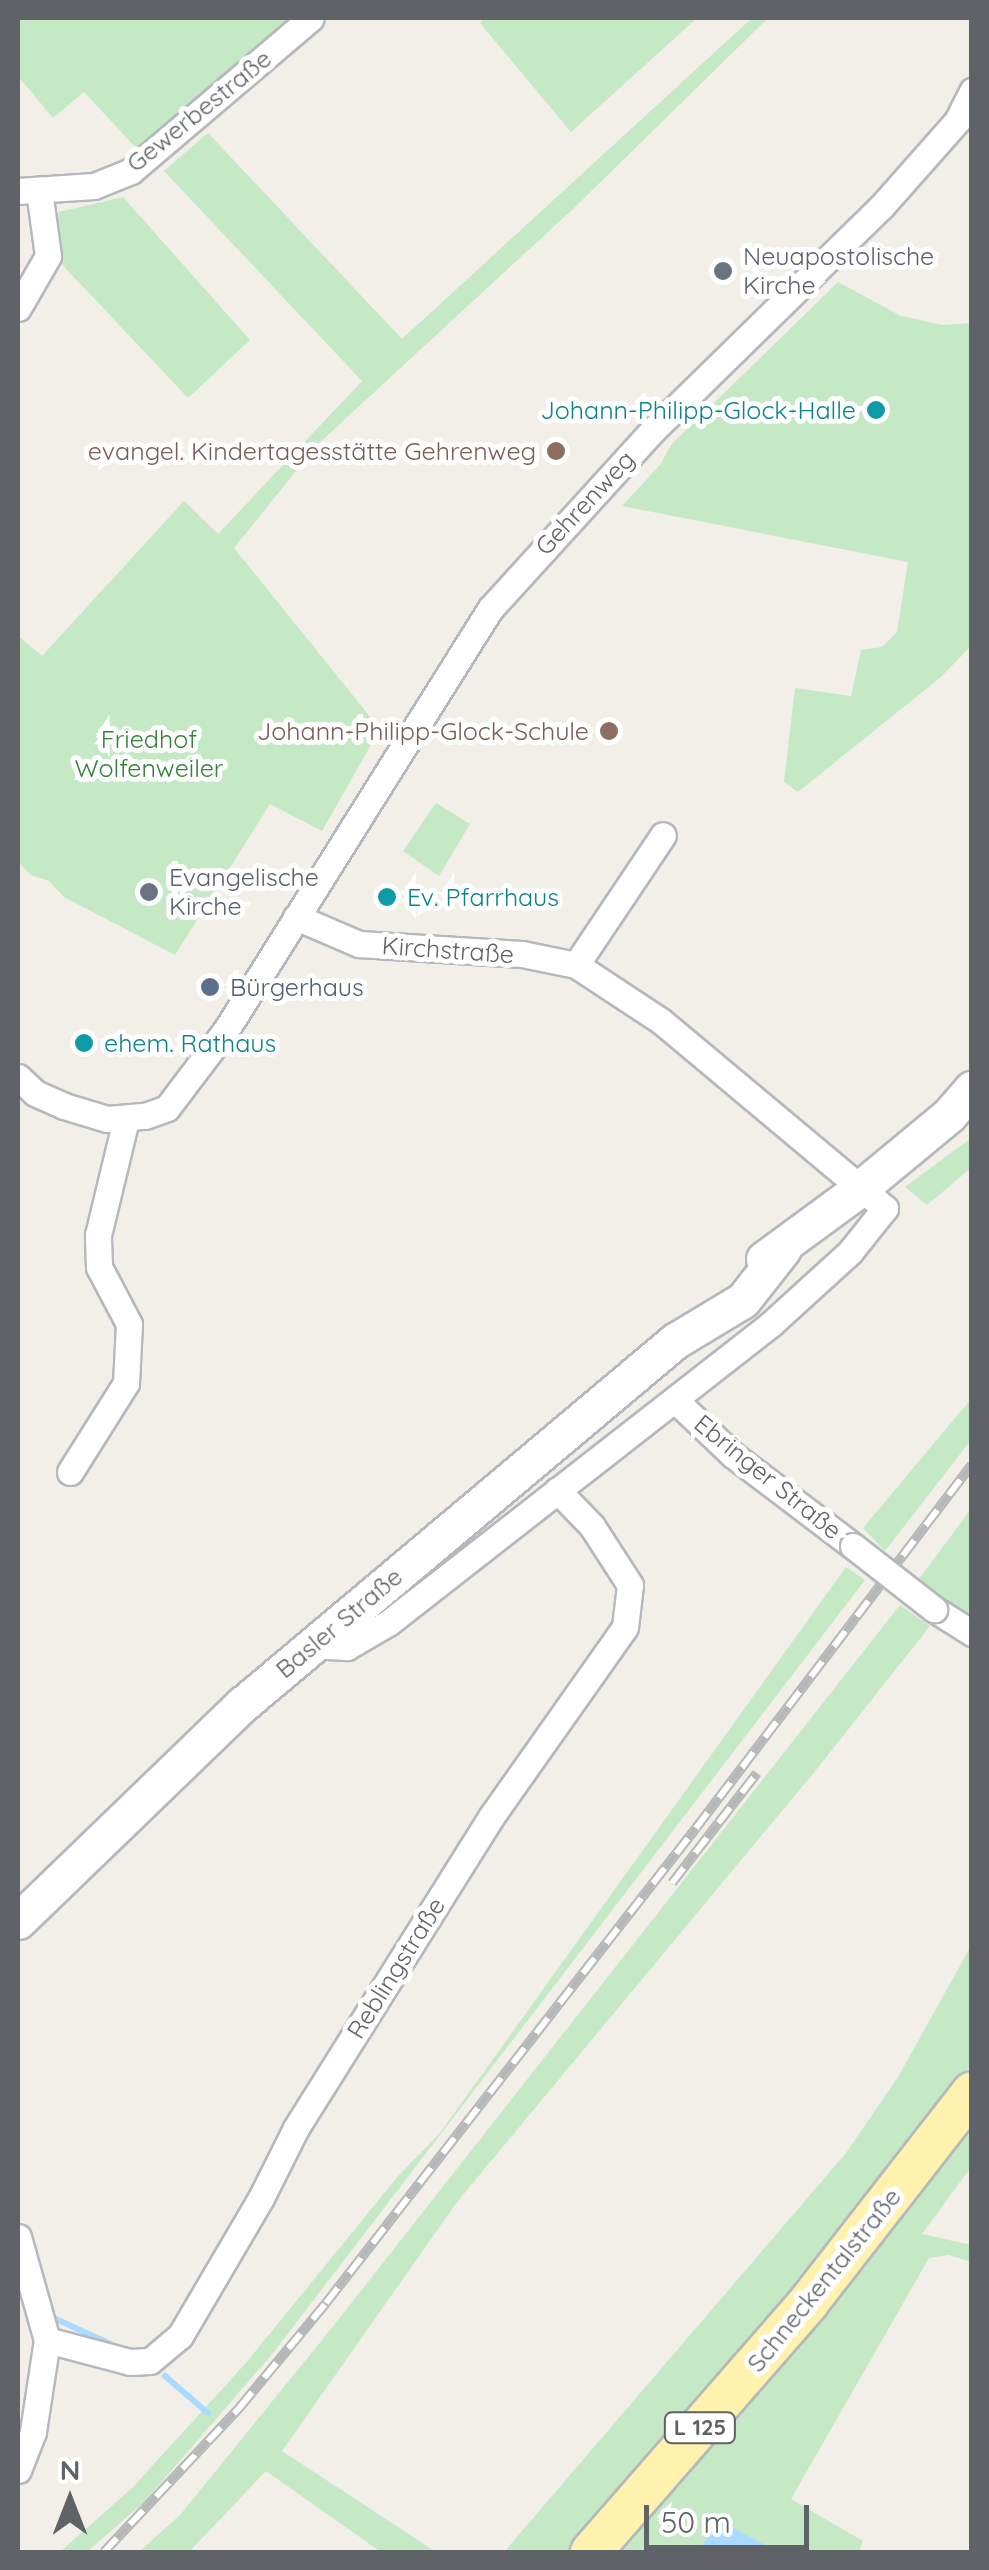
<!DOCTYPE html>
<meta charset="utf-8">
<style>
body{margin:0}
#map{position:relative;width:989px;height:2570px;overflow:hidden;background:#f1efe8;font-family:Quicksand,sans-serif}
div>[style]{position:absolute}
.green>*{inset:0;background:#c5e8c5}
.water>*{inset:0;background:#aadaff}
.stream>*{height:6px;margin:-3px;padding:0 3px;transform-origin:3px;border-radius:3px;background:#aadaff}
.roads{filter:drop-shadow(2px 0 #b5b8bc) drop-shadow(-2px 0 #b5b8bc) drop-shadow(0 2px #b5b8bc) drop-shadow(0 -2px #b5b8bc)}
.minor>*{height:25px;margin:-12.5px;padding:0 12.5px;transform-origin:12.5px;border-radius:12.5px;background:#fff}
.secondary>*{height:35px;margin:-17.5px;padding:0 17.5px;transform-origin:17.5px;border-radius:17.5px;background:#fff}
.primary>*{height:40px;margin:-20px;padding:0 20px;transform-origin:20px;border-radius:20px;background:#fff2af}
.rail>*{height:10px;margin-top:-5px;transform-origin:0;background:repeating-linear-gradient(90deg,#fff 0 19px,#b6b7b8 0 38px);box-sizing:border-box;border-block:2px solid #b6b7b8}
.bridges{filter:drop-shadow(2px 0 #b5b8bc) drop-shadow(-2px 0 #b5b8bc) drop-shadow(0 2px #b5b8bc) drop-shadow(0 -2px #b5b8bc)}
.minor-bridge>*{height:25px;margin:-12.5px;padding:0 12.5px;transform-origin:12.5px;border-radius:12.5px;background:#fff}
.dots>*{width:28px;height:28px;translate:-50% -50%;box-sizing:border-box;border:5px solid #fff;border-radius:50%}
span{translate:-50% -50%;white-space:nowrap;text-align:center;line-height:1.15;-webkit-text-stroke:10px #fff;paint-order:stroke}
.shield-label span{padding:2px 8px;background:#fff;border:2px solid;border-radius:8px;-webkit-text-stroke-width:0}
.shield-label{font-size:22px;color:#5f6368;font-weight:700}
.street-label{font-size:25px;color:#5f6368}
.worship-label{font-size:25px;color:#5b616d}
.left{translate:0 -50%;text-align:left}
.culture-label{font-size:25px;color:#0d838f}
.right{translate:-100% -50%;text-align:right}
.education-label{font-size:25px;color:#785e54}
.park-label{font-size:25px;color:#348238}
.service-label{font-size:25px;color:#4e5e75}
.frame{position:absolute;inset:0;border:20px solid #5f6368;pointer-events:none}
.north{position:absolute;left:20px;top:2450px;width:100px;height:100px;-webkit-text-stroke:8px #fff;paint-order:stroke;rotate:0deg;font-size:28px;font-weight:700;line-height:40px;text-align:center;color:#5f6368}
.north::after{content:'';display:block;margin:auto;width:35px;height:45px;background:#5f6368;clip-path:polygon(50% 0,100% 100%,50% 72%,0 100%)}
.scale{position:absolute;left:644px;top:2505px;width:165px;height:45px;box-sizing:border-box;border:5px solid #5f6368;border-top:0;padding-left:12px;font-size:30px;line-height:35px;white-space:nowrap;color:#5f6368;-webkit-text-stroke:8px #fff;paint-order:stroke}
</style>
<div id="map">
<div class="green">
<div style="clip-path:polygon(18px 18px,293px 18px,141px 153px,84px 92px,53px 118px,18px 76px)"></div>
<div style="clip-path:polygon(485px 18px,697px 18px,571px 132px,480px 23px)"></div>
<div style="clip-path:polygon(752px 18px,768px 18px,574px 208px,317px 445px,234px 548px,380px 729px,322px 831px,270px 804px,175px 955px,64px 897px,49px 881px,31px 875px,18px 862px,18px 636px,42px 656px,184px 501px,218px 534px,362px 381px,164px 171px,208px 133px,402px 339px)"></div>
<div style="clip-path:polygon(123px 197px,250px 340px,188px 398px,55px 257px,59px 212px)"></div>
<div style="clip-path:polygon(838px 282px,901px 316px,943px 325px,971px 323px,971px 646px,941px 677px,798px 792px,784px 782px,795px 688px,851px 696px,861px 650px,882px 647px,897px 632px,908px 562px,622px 506px,660px 465px,671px 445px)"></div>
<div style="clip-path:polygon(436px 803px,470px 824px,439px 876px,403px 851px)"></div>
<div style="clip-path:polygon(971px 1138px,971px 1168px,927px 1205px,905px 1187px)"></div>
<div style="clip-path:polygon(971px 1399px,971px 1440px,885px 1551px,863px 1528px)"></div>
<div style="clip-path:polygon(971px 1509px,971px 1619px,919px 1579px)"></div>
<div style="clip-path:polygon(846px 1567px,865px 1580px,273px 2353px,145px 2501px,87px 2552px,60px 2552px,132px 2488px,245px 2364px,399px 2175px,440px 2133px)"></div>
<div style="clip-path:polygon(900px 1605px,930px 1626px,816px 1770px,457px 2202px,282px 2451px,436px 2552px,381px 2552px,266px 2471px,189px 2552px,139px 2552px,180px 2515px,331px 2329px)"></div>
<div style="clip-path:polygon(971px 1946px,971px 2064px,891px 2180px,577px 2552px,504px 2552px,846px 2153px,898px 2077px)"></div>
<div style="clip-path:polygon(971px 2109px,971px 2167px,922px 2234px,971px 2245px,971px 2262px,949px 2255px,929px 2258px,791px 2499px,863px 2541px,859px 2552px,604px 2552px)"></div>
</div>
<div class="water">
<div style="clip-path:polygon(722px 2522px,778px 2552px,696px 2552px)"></div>
</div>
<div class="stream">
<div style="left:56px;top:2319px;width:67px;rotate:24.7deg"></div>
<div style="left:165px;top:2376px;width:57px;rotate:40.7deg"></div>
</div>
<div class="roads">
<div class="minor">
<div style="left:18px;top:191px;width:76px;rotate:-3.8deg"></div>
<div style="left:94px;top:186px;width:40px;rotate:-22deg"></div>
<div style="left:131px;top:171px;width:236px;rotate:-40.4deg"></div>
<div style="left:18px;top:308px;width:60px;rotate:-60deg"></div>
<div style="left:48px;top:256px;width:67px;rotate:-97.8deg"></div>
<div style="left:296px;top:917px;width:69px;rotate:23.2deg"></div>
<div style="left:359px;top:944px;width:163px;rotate:3.5deg"></div>
<div style="left:522px;top:954px;width:55px;rotate:11.5deg"></div>
<div style="left:576px;top:965px;width:102px;rotate:33.4deg"></div>
<div style="left:661px;top:1021px;width:292px;rotate:39.9deg"></div>
<div style="left:885px;top:1208px;width:56px;rotate:128.5deg"></div>
<div style="left:850px;top:1252px;width:107px;rotate:137.7deg"></div>
<div style="left:771px;top:1324px;width:486px;rotate:142deg"></div>
<div style="left:388px;top:1623px;width:48px;rotate:149.7deg"></div>
<div style="left:347px;top:1647px;width:35px;rotate:-177deg"></div>
<div style="left:576px;top:965px;width:156px;rotate:-56.2deg"></div>
<div style="left:18px;top:1077px;width:23px;rotate:43deg"></div>
<div style="left:35px;top:1093px;width:32px;rotate:24deg"></div>
<div style="left:64px;top:1106px;width:45px;rotate:16.8deg"></div>
<div style="left:107px;top:1119px;width:38px;rotate:-5deg"></div>
<div style="left:145px;top:1116px;width:23px;rotate:-20deg"></div>
<div style="left:167px;top:1108px;width:98px;rotate:-52.9deg"></div>
<div style="left:226px;top:1030px;width:498px;rotate:-57.9deg"></div>
<div style="left:491px;top:608px;width:241px;rotate:-47.7deg"></div>
<div style="left:653px;top:430px;width:319px;rotate:-44.4deg"></div>
<div style="left:881px;top:207px;width:115px;rotate:-48.5deg"></div>
<div style="left:957px;top:121px;width:34px;rotate:-63deg"></div>
<div style="left:676px;top:1401px;width:79px;rotate:43.5deg"></div>
<div style="left:733px;top:1455px;width:151px;rotate:37.2deg"></div>
<div style="left:70px;top:1472px;width:105px;rotate:-57.8deg"></div>
<div style="left:126px;top:1383px;width:59px;rotate:-87.1deg"></div>
<div style="left:129px;top:1324px;width:64px;rotate:-117.8deg"></div>
<div style="left:99px;top:1267px;width:32px;rotate:-92deg"></div>
<div style="left:98px;top:1235px;width:119px;rotate:-76.4deg"></div>
<div style="left:934px;top:1609px;width:45px;rotate:32.3deg"></div>
<div style="left:18px;top:2237px;width:107px;rotate:74.3deg"></div>
<div style="left:47px;top:2340px;width:93px;rotate:98.7deg"></div>
<div style="left:33px;top:2432px;width:41px;rotate:111.5deg"></div>
<div style="left:47px;top:2340px;width:86px;rotate:14.8deg"></div>
<div style="left:130px;top:2362px;width:20px;rotate:-3deg"></div>
<div style="left:150px;top:2361px;width:39px;rotate:-40deg"></div>
<div style="left:180px;top:2336px;width:160px;rotate:-59.6deg"></div>
<div style="left:261px;top:2198px;width:78px;rotate:-63.4deg"></div>
<div style="left:296px;top:2128px;width:367px;rotate:-57.9deg"></div>
<div style="left:491px;top:1817px;width:232px;rotate:-54.8deg"></div>
<div style="left:625px;top:1627px;width:42px;rotate:-83.2deg"></div>
<div style="left:630px;top:1585px;width:70px;rotate:-122.8deg"></div>
<div style="left:592px;top:1526px;width:50px;rotate:-134.2deg"></div>
</div>
<div class="secondary">
<div style="left:764px;top:1259px;width:122px;rotate:-36.3deg"></div>
<div style="left:862px;top:1187px;width:113px;rotate:-39.6deg"></div>
<div style="left:949px;top:1115px;width:35px;rotate:-49deg"></div>
<div style="left:18px;top:1921px;width:313px;rotate:-44deg"></div>
<div style="left:243px;top:1704px;width:564px;rotate:-40.04deg"></div>
<div style="left:675px;top:1341px;width:79px;rotate:-31.1deg"></div>
<div style="left:743px;top:1300px;width:65px;rotate:-51.9deg"></div>
</div>
<div class="primary">
<div style="left:591px;top:2552px;width:330px;rotate:-48.9deg"></div>
<div style="left:808px;top:2303px;width:267px;rotate:-52.1deg"></div>
</div>
</div>
<div class="rail">
<div style="left:672px;top:1883px;width:139px;rotate:-52.3deg"></div>
<div style="left:104px;top:2552px;width:199px;rotate:-46.8deg"></div>
<div style="left:240px;top:2407px;width:135px;rotate:-50.4deg"></div>
<div style="left:326px;top:2303px;width:602px;rotate:-52.08deg"></div>
<div style="left:696px;top:1828px;width:456px;rotate:-52.8deg"></div>
</div>
<div class="bridges">
<div class="minor-bridge">
<div style="left:853px;top:1546px;width:103px;rotate:37.9deg"></div>
</div>
</div>
<div class="dots">
<div style="left:723px;top:271px;background:#6b7280"></div>
<div style="left:876px;top:410px;background:#0f9aa8"></div>
<div style="left:556px;top:451px;background:#8d6e63"></div>
<div style="left:609px;top:731px;background:#8d6e63"></div>
<div style="left:149px;top:892px;background:#6b7280"></div>
<div style="left:387px;top:897px;background:#0f9aa8"></div>
<div style="left:210px;top:987px;background:#5c6f8a"></div>
<div style="left:84px;top:1043px;background:#0f9aa8"></div>
</div>
<div class="shield-label">
<span style="left:700px;top:2428px">L 125</span>
</div>
<div class="street-label">
<span style="left:199px;top:111px;rotate:-39deg">Gewerbestraße</span>
<span style="left:585px;top:503px;rotate:-47deg">Gehrenweg</span>
<span style="left:448px;top:950px;rotate:4deg">Kirchstraße</span>
<span style="left:768px;top:1477px;rotate:39deg">Ebringer Straße</span>
<span style="left:339px;top:1623px;rotate:-40deg">Basler Straße</span>
<span style="left:396px;top:1968px;rotate:-58deg">Reblingstraße</span>
<span style="left:824px;top:2280px;rotate:-51deg">Schneckentalstraße</span>
</div>
<div class="worship-label">
<span class="left" style="left:743px;top:271px">Neuapostolische<br>Kirche</span>
<span class="left" style="left:169px;top:892px">Evangelische<br>Kirche</span>
</div>
<div class="culture-label">
<span class="right" style="left:856px;top:410px">Johann-Philipp-Glock-Halle</span>
<span class="left" style="left:407px;top:897px">Ev. Pfarrhaus</span>
<span class="left" style="left:104px;top:1043px">ehem. Rathaus</span>
</div>
<div class="education-label">
<span class="right" style="left:536px;top:451px">evangel. Kindertagesstätte Gehrenweg</span>
<span class="right" style="left:589px;top:731px">Johann-Philipp-Glock-Schule</span>
</div>
<div class="park-label">
<span style="left:149px;top:754px">Friedhof<br>Wolfenweiler</span>
</div>
<div class="service-label">
<span class="left" style="left:230px;top:987px">Bürgerhaus</span>
</div>
<div class="frame"></div>
<div class="north">N</div>
<div class="scale">50 m</div>
</div>
